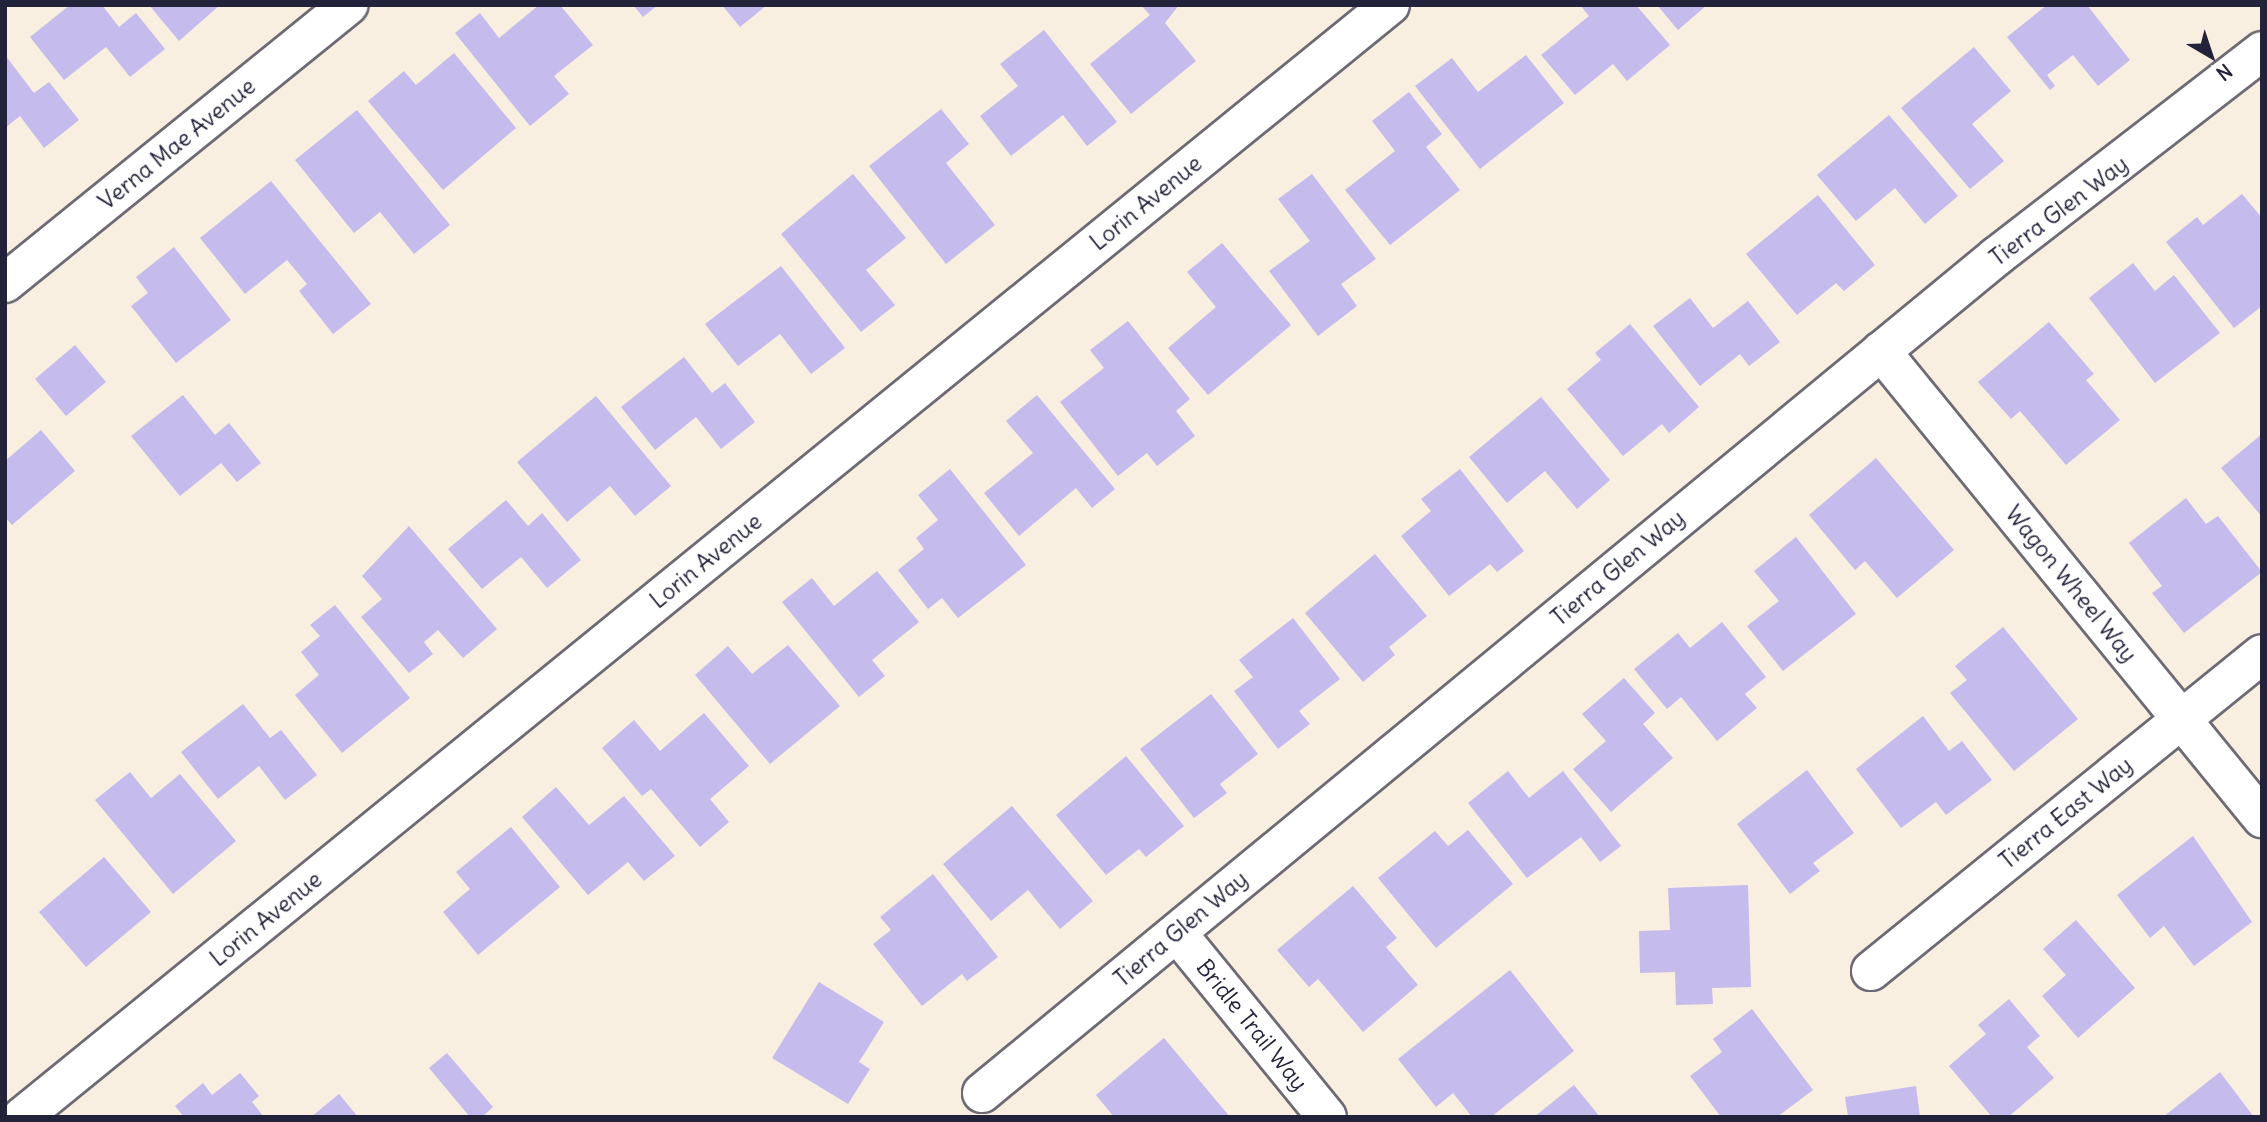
<!DOCTYPE html>
<style>
body{margin:0}
#map{position:relative;width:2267px;height:1122px;overflow:hidden;background:#f8efe0;font-family:Delius,sans-serif}
div>[style]{position:absolute}
.building>*{inset:0;background:#c5bbed}
.roads{filter:drop-shadow(2px 0 #6d6a75) drop-shadow(-2px 0 #6d6a75) drop-shadow(0 2px #6d6a75) drop-shadow(0 -2px #6d6a75)}
.minor>*{height:38px;margin:-19px;padding:0 19px;transform-origin:19px;border-radius:19px;background:#fff}
span{translate:-50% -50%;white-space:nowrap;text-align:center;line-height:1.15;-webkit-text-stroke:6px #fff;paint-order:stroke}
.street-label{font-size:23px;color:#22223b}
.frame{position:absolute;inset:0;border:7px solid #22223b;pointer-events:none}
.north{position:absolute;left:2176px;top:21px;width:70px;height:70px;-webkit-text-stroke:5px #fff;paint-order:stroke;rotate:141deg;font-size:19px;font-weight:700;line-height:28px;text-align:center;color:#22223b}
.north::after{content:'';display:block;margin:auto;width:24px;height:32px;background:#22223b;clip-path:polygon(50% 0,100% 100%,50% 72%,0 100%)}
</style>
<div id="map">
<div class="building">
<div style="clip-path:polygon(70px 5px,102px 5px,119px 27px,136px 13px,165px 49px,130px 77px,106px 47px,64px 80px,30px 37px)"></div>
<div style="clip-path:polygon(149px 5px,220px 5px,179px 41px)"></div>
<div style="clip-path:polygon(539px 5px,560px 5px,593px 45px,554px 76px,569px 94px,530px 126px,455px 33px,480px 13px,499px 38px)"></div>
<div style="clip-path:polygon(633px 5px,658px 5px,643px 17px)"></div>
<div style="clip-path:polygon(722px 5px,767px 5px,740px 27px)"></div>
<div style="clip-path:polygon(1141px 5px,1179px 5px,1165px 23px,1196px 61px,1131px 114px,1090px 64px,1150px 15px)"></div>
<div style="clip-path:polygon(1580px 5px,1636px 5px,1670px 45px,1627px 81px,1613px 64px,1575px 95px,1541px 55px,1589px 16px)"></div>
<div style="clip-path:polygon(1657px 5px,1707px 5px,1678px 30px)"></div>
<div style="clip-path:polygon(2047px 5px,2087px 5px,2130px 60px,2098px 86px,2073px 55px,2047px 75px,2055px 86px,2050px 90px,2007px 37px)"></div>
<div style="clip-path:polygon(1044px 30px,1117px 122px,1087px 146px,1063px 115px,1011px 156px,980px 116px,1018px 86px,1000px 64px)"></div>
<div style="clip-path:polygon(1974px 47px,2011px 91px,1972px 124px,2004px 161px,1970px 189px,1901px 108px)"></div>
<div style="clip-path:polygon(454px 53px,516px 128px,443px 190px,368px 101px,404px 71px,416px 85px)"></div>
<div style="clip-path:polygon(5px 55px,34px 93px,49px 82px,79px 120px,44px 148px,20px 116px,5px 128px)"></div>
<div style="clip-path:polygon(1526px 55px,1564px 103px,1480px 169px,1415px 86px,1452px 58px,1478px 92px)"></div>
<div style="clip-path:polygon(1409px 92px,1442px 134px,1426px 147px,1460px 190px,1390px 245px,1345px 190px,1395px 151px,1372px 121px)"></div>
<div style="clip-path:polygon(941px 109px,969px 144px,946px 163px,995px 225px,946px 264px,869px 166px)"></div>
<div style="clip-path:polygon(357px 110px,450px 225px,414px 254px,380px 212px,354px 233px,295px 160px)"></div>
<div style="clip-path:polygon(1889px 115px,1958px 196px,1925px 224px,1895px 188px,1856px 221px,1817px 175px)"></div>
<div style="clip-path:polygon(853px 174px,906px 238px,866px 270px,895px 305px,861px 332px,781px 234px)"></div>
<div style="clip-path:polygon(1312px 174px,1376px 259px,1341px 284px,1357px 306px,1318px 336px,1269px 271px,1310px 241px,1278px 199px)"></div>
<div style="clip-path:polygon(271px 181px,371px 304px,333px 334px,299px 291px,307px 284px,287px 260px,245px 294px,200px 238px)"></div>
<div style="clip-path:polygon(2242px 194px,2262px 218px,2262px 306px,2234px 328px,2166px 242px,2197px 217px,2203px 225px)"></div>
<div style="clip-path:polygon(1818px 195px,1875px 265px,1844px 291px,1836px 283px,1797px 315px,1746px 254px)"></div>
<div style="clip-path:polygon(1222px 243px,1291px 325px,1208px 395px,1168px 348px,1216px 307px,1187px 272px)"></div>
<div style="clip-path:polygon(174px 247px,231px 320px,176px 363px,131px 306px,148px 293px,136px 277px)"></div>
<div style="clip-path:polygon(2133px 263px,2155px 291px,2174px 275px,2220px 333px,2155px 383px,2089px 298px)"></div>
<div style="clip-path:polygon(781px 266px,845px 348px,811px 374px,780px 334px,738px 366px,705px 324px)"></div>
<div style="clip-path:polygon(1690px 298px,1713px 328px,1748px 301px,1780px 342px,1749px 366px,1740px 354px,1700px 386px,1653px 326px)"></div>
<div style="clip-path:polygon(1128px 321px,1190px 399px,1176px 411px,1195px 436px,1157px 466px,1147px 453px,1118px 476px,1060px 402px,1104px 368px,1090px 350px)"></div>
<div style="clip-path:polygon(2049px 322px,2094px 374px,2086px 380px,2120px 420px,2066px 465px,2020px 411px,2011px 419px,1978px 382px)"></div>
<div style="clip-path:polygon(1630px 324px,1699px 407px,1669px 433px,1662px 424px,1623px 456px,1567px 389px,1601px 360px,1595px 353px)"></div>
<div style="clip-path:polygon(75px 345px,106px 382px,66px 416px,35px 379px)"></div>
<div style="clip-path:polygon(684px 357px,712px 393px,725px 383px,755px 422px,721px 449px,696px 417px,655px 450px,621px 407px)"></div>
<div style="clip-path:polygon(183px 395px,215px 435px,229px 423px,261px 463px,237px 482px,221px 463px,180px 496px,131px 436px)"></div>
<div style="clip-path:polygon(1037px 395px,1115px 489px,1092px 508px,1076px 488px,1019px 536px,984px 493px,1033px 453px,1006px 421px)"></div>
<div style="clip-path:polygon(596px 396px,671px 486px,635px 516px,610px 486px,567px 522px,517px 462px)"></div>
<div style="clip-path:polygon(1541px 397px,1610px 480px,1577px 509px,1545px 471px,1507px 503px,1469px 457px)"></div>
<div style="clip-path:polygon(41px 430px,75px 471px,12px 525px,5px 517px,5px 461px)"></div>
<div style="clip-path:polygon(2262px 434px,2262px 517px,2221px 468px)"></div>
<div style="clip-path:polygon(1876px 458px,1954px 550px,1897px 598px,1865px 561px,1855px 570px,1809px 515px)"></div>
<div style="clip-path:polygon(950px 469px,1026px 565px,958px 618px,942px 598px,928px 609px,898px 570px,924px 549px,916px 538px,938px 520px,918px 495px)"></div>
<div style="clip-path:polygon(1460px 469px,1524px 551px,1497px 572px,1490px 564px,1449px 596px,1401px 536px,1431px 511px,1421px 499px)"></div>
<div style="clip-path:polygon(2186px 498px,2206px 524px,2218px 516px,2262px 572px,2184px 633px,2152px 593px,2162px 586px,2129px 543px)"></div>
<div style="clip-path:polygon(506px 500px,528px 526px,542px 513px,581px 560px,547px 588px,521px 557px,482px 589px,448px 549px)"></div>
<div style="clip-path:polygon(409px 526px,497px 629px,463px 658px,438px 630px,424px 642px,433px 654px,409px 673px,361px 617px,382px 599px,362px 576px)"></div>
<div style="clip-path:polygon(1796px 537px,1856px 614px,1783px 671px,1747px 626px,1779px 601px,1754px 571px)"></div>
<div style="clip-path:polygon(1375px 554px,1427px 616px,1389px 647px,1395px 655px,1363px 682px,1305px 613px)"></div>
<div style="clip-path:polygon(877px 571px,919px 622px,872px 660px,885px 676px,859px 697px,782px 602px,812px 578px,834px 606px)"></div>
<div style="clip-path:polygon(335px 605px,410px 698px,342px 753px,295px 695px,319px 675px,301px 652px,320px 636px,310px 625px)"></div>
<div style="clip-path:polygon(1293px 618px,1340px 679px,1299px 711px,1310px 724px,1278px 749px,1234px 691px,1253px 677px,1239px 660px)"></div>
<div style="clip-path:polygon(1722px 622px,1766px 677px,1745px 694px,1757px 708px,1717px 741px,1681px 697px,1667px 709px,1634px 669px,1678px 633px,1690px 648px)"></div>
<div style="clip-path:polygon(2003px 627px,2078px 719px,2014px 771px,1950px 693px,1967px 680px,1955px 666px)"></div>
<div style="clip-path:polygon(788px 645px,840px 706px,770px 764px,695px 675px,728px 646px,752px 674px)"></div>
<div style="clip-path:polygon(1624px 678px,1655px 713px,1643px 724px,1673px 758px,1611px 812px,1573px 769px,1606px 741px,1582px 714px)"></div>
<div style="clip-path:polygon(1211px 694px,1258px 754px,1220px 784px,1227px 793px,1194px 818px,1140px 749px)"></div>
<div style="clip-path:polygon(243px 704px,270px 738px,281px 730px,317px 775px,285px 800px,259px 766px,218px 799px,181px 752px)"></div>
<div style="clip-path:polygon(704px 713px,749px 766px,710px 799px,729px 822px,700px 847px,651px 789px,642px 796px,602px 748px,634px 720px,660px 751px)"></div>
<div style="clip-path:polygon(1923px 716px,1949px 751px,1962px 741px,1992px 780px,1946px 815px,1936px 802px,1901px 828px,1856px 769px)"></div>
<div style="clip-path:polygon(1126px 756px,1184px 826px,1146px 857px,1139px 849px,1106px 875px,1056px 815px)"></div>
<div style="clip-path:polygon(1807px 770px,1854px 833px,1813px 863px,1820px 871px,1790px 894px,1737px 824px)"></div>
<div style="clip-path:polygon(1508px 771px,1529px 798px,1563px 771px,1621px 846px,1600px 862px,1581px 837px,1527px 878px,1468px 803px)"></div>
<div style="clip-path:polygon(130px 772px,151px 798px,180px 774px,236px 841px,173px 894px,95px 800px)"></div>
<div style="clip-path:polygon(556px 787px,589px 825px,624px 796px,675px 856px,644px 881px,628px 862px,588px 895px,522px 817px)"></div>
<div style="clip-path:polygon(1012px 806px,1093px 901px,1060px 929px,1028px 890px,991px 921px,943px 864px)"></div>
<div style="clip-path:polygon(511px 827px,560px 887px,478px 955px,443px 912px,470px 889px,456px 872px)"></div>
<div style="clip-path:polygon(1468px 830px,1513px 884px,1436px 948px,1378px 878px,1435px 831px,1448px 846px)"></div>
<div style="clip-path:polygon(2193px 836px,2252px 922px,2194px 966px,2164px 926px,2150px 938px,2117px 895px)"></div>
<div style="clip-path:polygon(104px 857px,151px 912px,86px 967px,39px 912px)"></div>
<div style="clip-path:polygon(933px 874px,998px 957px,967px 981px,962px 974px,922px 1006px,873px 944px,891px 930px,880px 917px)"></div>
<div style="clip-path:polygon(1748px 885px,1751px 987px,1712px 988px,1713px 1004px,1676px 1005px,1675px 972px,1640px 973px,1639px 931px,1670px 930px,1668px 888px)"></div>
<div style="clip-path:polygon(1353px 886px,1397px 938px,1386px 947px,1418px 985px,1363px 1032px,1318px 979px,1309px 987px,1277px 950px)"></div>
<div style="clip-path:polygon(2076px 920px,2135px 988px,2078px 1038px,2042px 996px,2066px 975px,2043px 949px)"></div>
<div style="clip-path:polygon(1510px 970px,1574px 1051px,1491px 1117px,1472px 1117px,1453px 1093px,1436px 1107px,1398px 1059px)"></div>
<div style="clip-path:polygon(819px 982px,884px 1022px,859px 1062px,870px 1069px,848px 1104px,772px 1058px)"></div>
<div style="clip-path:polygon(2009px 999px,2040px 1036px,2027px 1047px,2054px 1078px,2008px 1117px,1992px 1117px,1949px 1066px,1986px 1034px,1978px 1025px)"></div>
<div style="clip-path:polygon(1752px 1009px,1813px 1090px,1777px 1117px,1721px 1117px,1690px 1076px,1722px 1052px,1713px 1039px)"></div>
<div style="clip-path:polygon(1164px 1038px,1230px 1117px,1114px 1117px,1096px 1095px)"></div>
<div style="clip-path:polygon(447px 1053px,493px 1107px,482px 1117px,470px 1117px,429px 1068px)"></div>
<div style="clip-path:polygon(2220px 1072px,2254px 1117px,2163px 1117px)"></div>
<div style="clip-path:polygon(240px 1073px,259px 1096px,252px 1102px,264px 1117px,184px 1117px,175px 1106px,203px 1083px,212px 1095px)"></div>
<div style="clip-path:polygon(1574px 1085px,1600px 1117px,1534px 1117px)"></div>
<div style="clip-path:polygon(1916px 1086px,1920px 1117px,1848px 1117px,1845px 1097px)"></div>
<div style="clip-path:polygon(339px 1094px,358px 1117px,311px 1117px)"></div>
</div>
<div class="roads">
<div class="minor">
<div style="left:5px;top:283px;width:442px;rotate:-39deg"></div>
<div style="left:1881px;top:351px;width:603px;rotate:50.79deg"></div>
<div style="left:1177px;top:933px;width:237px;rotate:50.8deg"></div>
<div style="left:1871px;top:971px;width:503px;rotate:-39.03deg"></div>
<div style="left:982px;top:1093px;width:1316px;rotate:-39.51deg"></div>
<div style="left:1997px;top:256px;width:335px;rotate:-37.7deg"></div>
<div style="left:22px;top:1117px;width:1763px;rotate:-39.11deg"></div>
</div>
</div>
<div class="street-label">
<span style="left:177px;top:144px;rotate:-39deg">Verna Mae Avenue</span>
<span style="left:1146px;top:203px;rotate:-39deg">Lorin Avenue</span>
<span style="left:2059px;top:211px;rotate:-37deg">Tierra Glen Way</span>
<span style="left:706px;top:561px;rotate:-39deg">Lorin Avenue</span>
<span style="left:1618px;top:568px;rotate:-40deg">Tierra Glen Way</span>
<span style="left:2071px;top:584px;rotate:51deg">Wagon Wheel Way</span>
<span style="left:2066px;top:813px;rotate:-39deg">Tierra East Way</span>
<span style="left:266px;top:919px;rotate:-39deg">Lorin Avenue</span>
<span style="left:1181px;top:929px;rotate:-40deg">Tierra Glen Way</span>
<span style="left:1252px;top:1025px;rotate:51deg">Bridle Trail Way</span>
</div>
<div class="frame"></div>
<div class="north">N</div>
</div>
